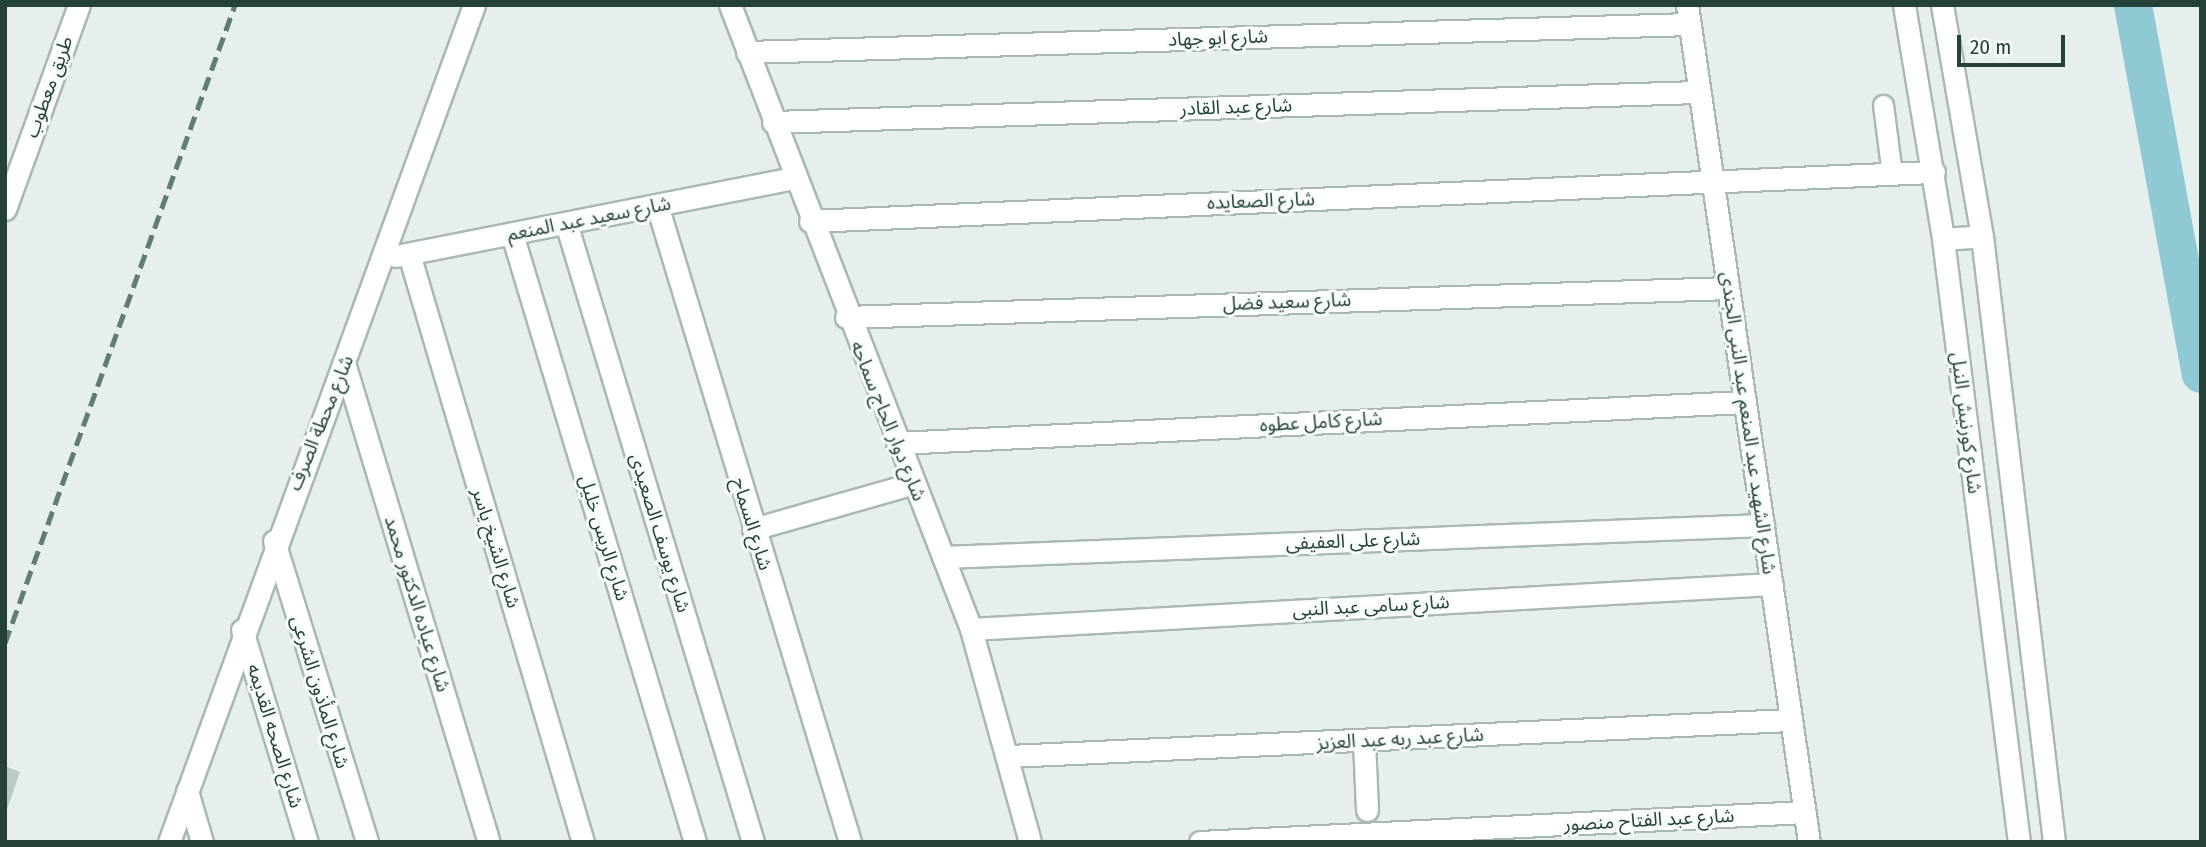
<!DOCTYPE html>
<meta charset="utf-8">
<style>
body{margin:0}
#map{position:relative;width:2206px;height:847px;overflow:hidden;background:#e6efeb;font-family:"Fira Sans Condensed","Noto Sans Arabic",sans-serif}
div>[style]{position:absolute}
.canal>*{height:38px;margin:-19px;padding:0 19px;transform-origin:19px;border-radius:19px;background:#8ec9d4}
.building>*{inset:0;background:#bbcac4}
.roads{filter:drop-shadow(2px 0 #a8b8b2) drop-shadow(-2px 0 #a8b8b2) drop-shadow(0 2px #a8b8b2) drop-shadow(0 -2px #a8b8b2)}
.service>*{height:19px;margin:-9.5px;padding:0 9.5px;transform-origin:9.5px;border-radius:9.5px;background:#fff}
.minor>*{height:21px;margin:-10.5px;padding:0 10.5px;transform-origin:10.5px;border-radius:10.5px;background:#fff}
.tertiary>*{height:21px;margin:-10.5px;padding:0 10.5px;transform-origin:10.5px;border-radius:10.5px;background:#fff}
.secondary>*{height:21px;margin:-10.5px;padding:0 10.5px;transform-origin:10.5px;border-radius:10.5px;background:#fff}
.rail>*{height:5px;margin-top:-2.5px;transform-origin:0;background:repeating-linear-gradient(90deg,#5f7d75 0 14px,transparent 0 21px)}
span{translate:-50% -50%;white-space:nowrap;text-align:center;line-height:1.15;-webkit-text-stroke:6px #f7fbf9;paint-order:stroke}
.street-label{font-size:19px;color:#24423a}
.frame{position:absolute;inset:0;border:7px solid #24423a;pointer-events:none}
.scale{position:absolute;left:1957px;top:35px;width:108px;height:32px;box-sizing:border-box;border:4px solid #24423a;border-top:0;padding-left:9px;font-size:21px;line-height:24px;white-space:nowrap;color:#24423a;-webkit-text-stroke:5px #f7fbf9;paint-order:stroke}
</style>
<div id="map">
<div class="canal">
<div style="left:2133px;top:5px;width:375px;rotate:79.6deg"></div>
</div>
<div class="building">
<div style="clip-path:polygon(5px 766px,20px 772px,6px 812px,5px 812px)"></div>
</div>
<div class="roads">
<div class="service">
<div style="left:1883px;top:105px;width:70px;rotate:82.6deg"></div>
</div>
<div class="minor">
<div style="left:730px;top:5px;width:669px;rotate:68.88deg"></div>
<div style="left:971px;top:629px;width:221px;rotate:74.5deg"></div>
<div style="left:1687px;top:5px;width:846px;rotate:81.71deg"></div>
<div style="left:747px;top:52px;width:943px;rotate:-1.7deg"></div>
<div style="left:773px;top:122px;width:925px;rotate:-1.86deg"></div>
<div style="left:657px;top:205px;width:666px;rotate:73.14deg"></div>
<div style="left:810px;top:221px;width:1125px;rotate:-2.5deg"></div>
<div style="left:566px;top:223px;width:647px;rotate:73.19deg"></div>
<div style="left:512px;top:234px;width:635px;rotate:73.25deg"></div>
<div style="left:409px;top:254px;width:613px;rotate:73.52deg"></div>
<div style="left:396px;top:256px;width:407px;rotate:-11.1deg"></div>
<div style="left:846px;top:317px;width:882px;rotate:-1.88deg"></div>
<div style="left:345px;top:366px;width:497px;rotate:73.2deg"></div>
<div style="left:897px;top:443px;width:849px;rotate:-2.77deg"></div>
<div style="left:753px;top:529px;width:167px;rotate:-15.9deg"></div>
<div style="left:274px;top:541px;width:315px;rotate:72.8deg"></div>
<div style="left:943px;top:557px;width:821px;rotate:-2.23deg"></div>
<div style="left:971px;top:629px;width:802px;rotate:-3.22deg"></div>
<div style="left:242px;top:630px;width:222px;rotate:73deg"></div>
<div style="left:1364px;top:741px;width:69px;rotate:87.5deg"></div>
<div style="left:1009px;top:756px;width:783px;rotate:-2.64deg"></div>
<div style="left:187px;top:791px;width:53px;rotate:73.6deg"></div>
<div style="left:169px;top:842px;width:891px;rotate:-69.98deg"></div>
<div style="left:1200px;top:842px;width:605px;rotate:-2.84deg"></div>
</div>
<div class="tertiary">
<div style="left:5px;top:209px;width:217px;rotate:-70.1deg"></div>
</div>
<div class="secondary">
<div style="left:1904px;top:5px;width:237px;rotate:80.5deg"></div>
<div style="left:1943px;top:239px;width:608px;rotate:82.82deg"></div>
<div style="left:1942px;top:5px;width:234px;rotate:80.2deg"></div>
<div style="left:1982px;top:236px;width:610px;rotate:83.22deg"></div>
<div style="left:1943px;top:239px;width:39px;rotate:-4deg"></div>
</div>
</div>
<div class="rail">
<div style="left:5px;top:643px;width:678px;rotate:-70.18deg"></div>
</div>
<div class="street-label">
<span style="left:1218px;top:38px;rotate:-2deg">شارع ابو جهاد</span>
<span style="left:49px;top:87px;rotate:-70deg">طريق معطوب</span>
<span style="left:1236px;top:107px;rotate:-2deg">شارع عبد القادر</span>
<span style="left:1261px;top:201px;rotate:-2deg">شارع الصعايده</span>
<span style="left:589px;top:219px;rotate:-11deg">شارع سعيد عبد المنعم</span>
<span style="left:1287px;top:302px;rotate:-2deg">شارع سعيد فضل</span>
<span style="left:888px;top:421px;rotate:68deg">شارع دوار الحاج سماحه</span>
<span style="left:1321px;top:422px;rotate:-3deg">شارع كامل عطوه</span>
<span style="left:321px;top:423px;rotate:-68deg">شارع محطة الصرف</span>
<span style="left:1748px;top:423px;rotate:82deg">شارع الشهيد عبد المنعم عبد النبى الجندى</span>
<span style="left:1966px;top:423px;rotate:83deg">شارع كورنيش النيل</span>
<span style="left:752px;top:524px;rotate:73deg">شارع السماح</span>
<span style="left:660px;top:533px;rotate:73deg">شارع يوسف الصعيدى</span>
<span style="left:604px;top:538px;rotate:73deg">شارع الريس خليل</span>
<span style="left:1353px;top:541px;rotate:-2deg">شارع على العفيفى</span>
<span style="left:496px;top:548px;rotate:73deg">شارع الشيخ ياسر</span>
<span style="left:417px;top:604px;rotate:73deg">شارع عياده الدكتور محمد</span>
<span style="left:1371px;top:606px;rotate:-3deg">شارع سامى عبد النبى</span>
<span style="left:320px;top:692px;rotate:73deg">شارع المأذون الشرعى</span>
<span style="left:275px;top:736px;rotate:73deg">شارع الصحه القديمه</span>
<span style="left:1400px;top:739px;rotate:-3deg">شارع عبد ربه عبد العزيز</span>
<span style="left:1649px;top:820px;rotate:-3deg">شارع عبد الفتاح منصور</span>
</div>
<div class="frame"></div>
<div class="scale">20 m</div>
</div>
